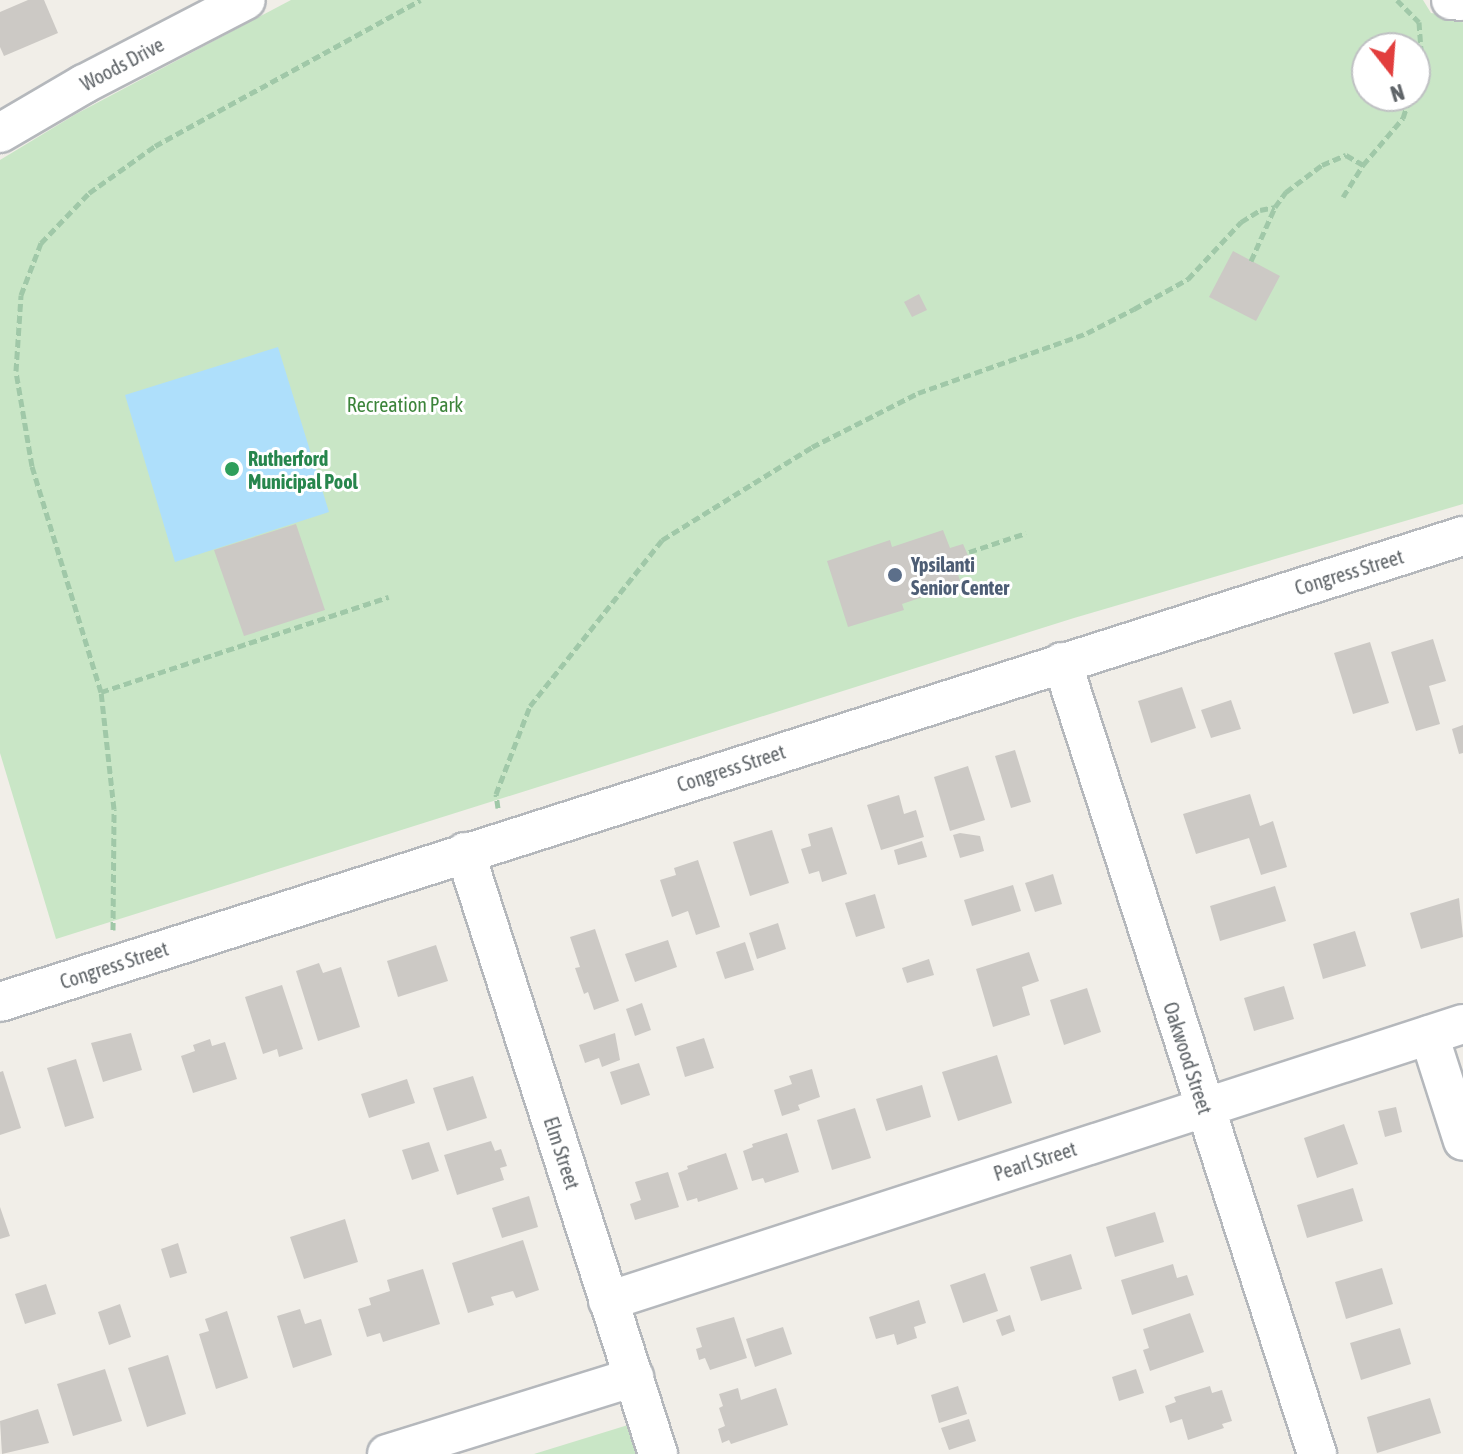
<!DOCTYPE html>
<style>
body{margin:0}
#map{position:relative;width:1463px;height:1454px;overflow:hidden;background:#f1eee8;font-family:"Asap Condensed",sans-serif}
div>[style]{position:absolute}
.green>*{inset:0;background:#c9e6c6}
.water>*{inset:0;background:#aedffb}
.building>*{inset:0;background:#ccc9c5}
.path>*{height:5px;margin-top:-2.5px;transform-origin:0;background:repeating-linear-gradient(90deg,#a0c8a8 0 8px,transparent 0 12px)}
.roads{filter:drop-shadow(2px 0 #b5b8bc) drop-shadow(-2px 0 #b5b8bc) drop-shadow(0 2px #b5b8bc) drop-shadow(0 -2px #b5b8bc)}
.minor>*{height:38px;margin:-19px;padding:0 19px;transform-origin:19px;border-radius:19px;background:#fff}
.dots>*{width:22px;height:22px;translate:-50% -50%;box-sizing:border-box;border:4px solid #fff;border-radius:50%}
span{translate:-50% -50%;white-space:nowrap;text-align:center;line-height:1.15;-webkit-text-stroke:6px #fff;paint-order:stroke}
.street-label{font-size:20px;color:#5f6468}
.park-label{font-size:20px;color:#3c843a}
.leisure-label{font-size:20px;color:#27864d;font-weight:700}
.left{translate:0 -50%;text-align:left}
.service-label{font-size:20px;color:#4e5e75;font-weight:700}
.north{position:absolute;left:1351px;top:32px;width:80px;height:80px;box-sizing:border-box;background:#fff;border:2px solid #bfc1c3;border-radius:50%;rotate:163deg;font-size:22px;font-weight:700;line-height:32px;text-align:center;color:#5f6468}
.north::after{content:'';display:block;margin:auto;width:28px;height:36px;background:#e23e3d;clip-path:polygon(50% 0,100% 100%,50% 72%,0 100%)}
</style>
<div id="map">
<div class="green">
<div style="clip-path:polygon(evenodd,291px 0,1423px 0,1431px 13px,1462px 17px,1463px 24px,1463px 504px,1074px 618px,56px 939px,0 753px,0 160px,76px 114px,291px 0,1367px 48px,1415px 48px,1415px 96px,1367px 96px,1367px 48px)"></div>
<div style="clip-path:polygon(628px 1425px,637px 1454px,534px 1454px)"></div>
</div>
<div class="water">
<div style="clip-path:polygon(278px 347px,329px 512px,175px 562px,125px 395px)"></div>
</div>
<div class="building">
<div style="clip-path:polygon(28px 0,44px 0,58px 33px,4px 56px,0 47px,0 12px)"></div>
<div style="clip-path:polygon(1233px 251px,1280px 276px,1256px 321px,1209px 297px)"></div>
<div style="clip-path:polygon(919px 294px,927px 310px,912px 317px,904px 302px)"></div>
<div style="clip-path:polygon(296px 524px,325px 610px,244px 636px,214px 550px)"></div>
<div style="clip-path:polygon(943px 530px,950px 548px,963px 544px,970px 560px,955px 565px,961px 584px,902px 604px,904px 610px,848px 627px,827px 561px,890px 540px,892px 547px)"></div>
<div style="clip-path:polygon(1433px 639px,1446px 681px,1429px 686px,1440px 724px,1416px 731px,1391px 652px)"></div>
<div style="clip-path:polygon(1370px 642px,1389px 703px,1353px 714px,1334px 653px)"></div>
<div style="clip-path:polygon(1182px 687px,1196px 728px,1151px 743px,1138px 701px)"></div>
<div style="clip-path:polygon(1231px 700px,1241px 729px,1211px 738px,1201px 710px)"></div>
<div style="clip-path:polygon(1463px 725px,1463px 753px,1459px 754px,1452px 729px)"></div>
<div style="clip-path:polygon(1015px 750px,1031px 802px,1011px 808px,995px 756px)"></div>
<div style="clip-path:polygon(968px 766px,985px 820px,950px 831px,934px 777px)"></div>
<div style="clip-path:polygon(1250px 794px,1260px 826px,1273px 821px,1287px 867px,1261px 875px,1249px 838px,1196px 854px,1183px 814px)"></div>
<div style="clip-path:polygon(899px 795px,904px 814px,916px 810px,924px 837px,881px 850px,867px 805px)"></div>
<div style="clip-path:polygon(832px 827px,847px 874px,822px 882px,819px 871px,809px 874px,801px 849px,811px 846px,808px 834px)"></div>
<div style="clip-path:polygon(772px 830px,789px 883px,750px 896px,733px 842px)"></div>
<div style="clip-path:polygon(960px 833px,980px 836px,984px 851px,960px 858px,953px 835px)"></div>
<div style="clip-path:polygon(922px 841px,927px 857px,898px 865px,894px 850px)"></div>
<div style="clip-path:polygon(698px 860px,720px 927px,696px 935px,688px 911px,672px 917px,660px 880px,676px 875px,674px 868px)"></div>
<div style="clip-path:polygon(1053px 874px,1062px 904px,1035px 912px,1025px 883px)"></div>
<div style="clip-path:polygon(1013px 885px,1021px 911px,972px 926px,964px 900px)"></div>
<div style="clip-path:polygon(1275px 886px,1286px 921px,1220px 941px,1210px 906px)"></div>
<div style="clip-path:polygon(875px 894px,885px 928px,856px 937px,845px 903px)"></div>
<div style="clip-path:polygon(1459px 898px,1463px 937px,1421px 949px,1410px 913px)"></div>
<div style="clip-path:polygon(778px 923px,786px 949px,757px 959px,749px 933px)"></div>
<div style="clip-path:polygon(595px 929px,619px 1001px,594px 1010px,588px 992px,584px 994px,575px 968px,580px 967px,570px 937px)"></div>
<div style="clip-path:polygon(1355px 931px,1366px 966px,1323px 979px,1313px 944px)"></div>
<div style="clip-path:polygon(668px 940px,677px 967px,635px 982px,625px 954px)"></div>
<div style="clip-path:polygon(745px 942px,754px 970px,725px 979px,716px 952px)"></div>
<div style="clip-path:polygon(436px 945px,448px 981px,398px 997px,387px 961px)"></div>
<div style="clip-path:polygon(1029px 952px,1039px 981px,1022px 987px,1030px 1015px,993px 1027px,976px 969px)"></div>
<div style="clip-path:polygon(929px 959px,934px 975px,907px 983px,902px 968px)"></div>
<div style="clip-path:polygon(319px 963px,323px 973px,341px 967px,360px 1027px,318px 1041px,296px 971px)"></div>
<div style="clip-path:polygon(282px 985px,303px 1049px,279px 1057px,277px 1049px,263px 1054px,245px 997px)"></div>
<div style="clip-path:polygon(1284px 986px,1294px 1019px,1254px 1031px,1244px 998px)"></div>
<div style="clip-path:polygon(1087px 988px,1101px 1032px,1064px 1045px,1050px 1000px)"></div>
<div style="clip-path:polygon(642px 1003px,651px 1030px,635px 1036px,626px 1009px)"></div>
<div style="clip-path:polygon(131px 1033px,142px 1070px,103px 1082px,91px 1043px)"></div>
<div style="clip-path:polygon(615px 1033px,620px 1060px,602px 1067px,599px 1058px,585px 1063px,579px 1045px)"></div>
<div style="clip-path:polygon(704px 1038px,714px 1068px,685px 1077px,676px 1047px)"></div>
<div style="clip-path:polygon(210px 1039px,212px 1046px,225px 1042px,237px 1079px,193px 1093px,181px 1056px,195px 1051px,193px 1045px)"></div>
<div style="clip-path:polygon(997px 1055px,1012px 1103px,958px 1121px,942px 1072px)"></div>
<div style="clip-path:polygon(76px 1059px,94px 1118px,65px 1127px,47px 1068px)"></div>
<div style="clip-path:polygon(639px 1063px,650px 1095px,621px 1105px,610px 1072px)"></div>
<div style="clip-path:polygon(812px 1069px,820px 1097px,798px 1105px,800px 1110px,782px 1116px,774px 1090px,792px 1084px,789px 1076px)"></div>
<div style="clip-path:polygon(3px 1071px,21px 1128px,0 1135px,0 1072px)"></div>
<div style="clip-path:polygon(473px 1076px,487px 1118px,447px 1131px,433px 1088px)"></div>
<div style="clip-path:polygon(407px 1079px,415px 1103px,369px 1118px,361px 1094px)"></div>
<div style="clip-path:polygon(922px 1085px,931px 1117px,886px 1131px,876px 1099px)"></div>
<div style="clip-path:polygon(1396px 1107px,1402px 1132px,1385px 1137px,1378px 1111px)"></div>
<div style="clip-path:polygon(855px 1108px,871px 1158px,832px 1170px,817px 1120px)"></div>
<div style="clip-path:polygon(1344px 1124px,1358px 1164px,1317px 1178px,1304px 1138px)"></div>
<div style="clip-path:polygon(787px 1133px,799px 1172px,765px 1183px,763px 1178px,752px 1181px,743px 1151px,753px 1147px,752px 1144px)"></div>
<div style="clip-path:polygon(491px 1141px,495px 1151px,501px 1149px,507px 1166px,500px 1168px,504px 1180px,457px 1195px,444px 1155px)"></div>
<div style="clip-path:polygon(429px 1142px,439px 1171px,412px 1180px,402px 1150px)"></div>
<div style="clip-path:polygon(726px 1153px,738px 1189px,698px 1202px,697px 1198px,687px 1201px,678px 1173px,688px 1169px,687px 1166px)"></div>
<div style="clip-path:polygon(668px 1172px,679px 1207px,635px 1220px,630px 1204px,641px 1200px,635px 1182px)"></div>
<div style="clip-path:polygon(1353px 1188px,1363px 1221px,1307px 1238px,1297px 1205px)"></div>
<div style="clip-path:polygon(529px 1196px,538px 1227px,502px 1238px,492px 1208px)"></div>
<div style="clip-path:polygon(0 1207px,10px 1236px,0 1239px)"></div>
<div style="clip-path:polygon(1155px 1212px,1164px 1242px,1115px 1257px,1106px 1227px)"></div>
<div style="clip-path:polygon(345px 1219px,358px 1262px,304px 1279px,290px 1237px)"></div>
<div style="clip-path:polygon(523px 1240px,539px 1290px,516px 1298px,513px 1291px,491px 1297px,494px 1305px,468px 1313px,452px 1263px)"></div>
<div style="clip-path:polygon(178px 1243px,187px 1273px,170px 1278px,161px 1249px)"></div>
<div style="clip-path:polygon(1071px 1254px,1082px 1289px,1041px 1301px,1030px 1267px)"></div>
<div style="clip-path:polygon(1173px 1264px,1177px 1278px,1187px 1275px,1194px 1295px,1132px 1315px,1121px 1280px)"></div>
<div style="clip-path:polygon(1382px 1268px,1393px 1304px,1346px 1319px,1335px 1282px)"></div>
<div style="clip-path:polygon(423px 1269px,440px 1324px,383px 1342px,380px 1333px,367px 1337px,358px 1309px,371px 1305px,369px 1298px,390px 1291px,387px 1280px)"></div>
<div style="clip-path:polygon(985px 1273px,998px 1311px,963px 1323px,950px 1285px)"></div>
<div style="clip-path:polygon(46px 1284px,56px 1314px,25px 1324px,15px 1294px)"></div>
<div style="clip-path:polygon(919px 1300px,926px 1323px,914px 1327px,917px 1338px,897px 1345px,894px 1334px,876px 1339px,869px 1317px)"></div>
<div style="clip-path:polygon(120px 1304px,131px 1337px,109px 1345px,98px 1312px)"></div>
<div style="clip-path:polygon(300px 1309px,305px 1324px,321px 1319px,332px 1355px,293px 1368px,277px 1316px)"></div>
<div style="clip-path:polygon(227px 1311px,248px 1378px,216px 1389px,199px 1334px,209px 1331px,205px 1319px)"></div>
<div style="clip-path:polygon(1190px 1313px,1204px 1352px,1150px 1371px,1143px 1350px,1149px 1348px,1143px 1329px)"></div>
<div style="clip-path:polygon(1010px 1315px,1015px 1331px,1002px 1336px,996px 1320px)"></div>
<div style="clip-path:polygon(734px 1317px,747px 1358px,710px 1370px,705px 1358px,699px 1360px,696px 1349px,702px 1347px,696px 1328px)"></div>
<div style="clip-path:polygon(783px 1327px,792px 1354px,755px 1367px,746px 1339px)"></div>
<div style="clip-path:polygon(1400px 1328px,1411px 1364px,1361px 1380px,1350px 1343px)"></div>
<div style="clip-path:polygon(168px 1355px,186px 1414px,147px 1427px,128px 1368px)"></div>
<div style="clip-path:polygon(105px 1369px,122px 1421px,73px 1436px,57px 1384px)"></div>
<div style="clip-path:polygon(1136px 1369px,1144px 1393px,1119px 1401px,1112px 1377px)"></div>
<div style="clip-path:polygon(958px 1386px,967px 1414px,939px 1423px,931px 1395px)"></div>
<div style="clip-path:polygon(1210px 1386px,1212px 1393px,1222px 1390px,1232px 1421px,1222px 1424px,1224px 1428px,1188px 1440px,1182px 1419px,1170px 1423px,1165px 1406px,1176px 1402px,1174px 1397px)"></div>
<div style="clip-path:polygon(738px 1388px,741px 1400px,776px 1388px,788px 1425px,731px 1444px,729px 1440px,722px 1443px,718px 1429px,725px 1426px,719px 1408px,723px 1406px,719px 1394px)"></div>
<div style="clip-path:polygon(1430px 1398px,1441px 1433px,1377px 1453px,1367px 1417px)"></div>
<div style="clip-path:polygon(38px 1409px,49px 1443px,2px 1454px,0 1421px)"></div>
<div style="clip-path:polygon(969px 1419px,976px 1441px,949px 1450px,941px 1428px)"></div>
</div>
<div class="path">
<div style="left:1397px;top:0;width:31px;rotate:45deg"></div>
<div style="left:1419px;top:22px;width:42px;rotate:85.9deg"></div>
<div style="left:1422px;top:64px;width:20px;rotate:110deg"></div>
<div style="left:1343px;top:197px;width:38px;rotate:-58deg"></div>
<div style="left:1363px;top:165px;width:62px;rotate:-49.6deg"></div>
<div style="left:1403px;top:118px;width:23px;rotate:-72deg"></div>
<div style="left:1251px;top:261px;width:59px;rotate:-66deg"></div>
<div style="left:1275px;top:207px;width:19px;rotate:-54deg"></div>
<div style="left:1286px;top:192px;width:45px;rotate:-36.9deg"></div>
<div style="left:1322px;top:165px;width:26px;rotate:-23deg"></div>
<div style="left:1346px;top:155px;width:20px;rotate:30deg"></div>
<div style="left:969px;top:552px;width:60px;rotate:-18.4deg"></div>
<div style="left:101px;top:692px;width:303px;rotate:-18.3deg"></div>
<div style="left:498px;top:808px;width:14px;rotate:-98deg"></div>
<div style="left:496px;top:794px;width:94px;rotate:-68.9deg"></div>
<div style="left:530px;top:706px;width:212px;rotate:-51.5deg"></div>
<div style="left:662px;top:540px;width:176px;rotate:-31.8deg"></div>
<div style="left:812px;top:447px;width:119px;rotate:-27deg"></div>
<div style="left:918px;top:393px;width:179px;rotate:-19.5deg"></div>
<div style="left:1087px;top:333px;width:53px;rotate:-27.1deg"></div>
<div style="left:1134px;top:309px;width:62px;rotate:-29.1deg"></div>
<div style="left:1188px;top:279px;width:78px;rotate:-47.1deg"></div>
<div style="left:1241px;top:222px;width:22px;rotate:-32deg"></div>
<div style="left:1260px;top:210px;width:15px;rotate:-11deg"></div>
<div style="left:113px;top:930px;width:121px;rotate:-89.5deg"></div>
<div style="left:114px;top:809px;width:118px;rotate:-96.3deg"></div>
<div style="left:101px;top:692px;width:236px;rotate:-107deg"></div>
<div style="left:32px;top:466px;width:96px;rotate:-99.6deg"></div>
<div style="left:16px;top:371px;width:76px;rotate:-86.2deg"></div>
<div style="left:21px;top:295px;width:56px;rotate:-69deg"></div>
<div style="left:41px;top:243px;width:69px;rotate:-46.2deg"></div>
<div style="left:89px;top:193px;width:81px;rotate:-35.5deg"></div>
<div style="left:155px;top:146px;width:303px;rotate:-28.8deg"></div>
</div>
<div class="roads">
<div class="minor">
<div style="left:1451px;top:0;width:12px;rotate:5deg"></div>
<div style="left:0;top:133px;width:97px;rotate:-30.3deg"></div>
<div style="left:84px;top:84px;width:182px;rotate:-27.4deg"></div>
<div style="left:1062px;top:662px;width:832px;rotate:72.15deg"></div>
<div style="left:465px;top:852px;width:632px;rotate:72.22deg"></div>
<div style="left:0;top:1002px;width:1535px;rotate:-17.67deg"></div>
<div style="left:1429px;top:1035px;width:111px;rotate:72.2deg"></div>
<div style="left:608px;top:1301px;width:899px;rotate:-17.95deg"></div>
<div style="left:387px;top:1454px;width:259px;rotate:-17.3deg"></div>
</div>
</div>
<div class="dots">
<div style="left:232px;top:469px;background:#2e9e5b"></div>
<div style="left:895px;top:575px;background:#5c6f8a"></div>
</div>
<div class="street-label">
<span style="left:122px;top:64px;rotate:-28deg">Woods Drive</span>
<span style="left:1349px;top:572px;rotate:-17deg">Congress Street</span>
<span style="left:731px;top:768px;rotate:-18deg">Congress Street</span>
<span style="left:114px;top:965px;rotate:-18deg">Congress Street</span>
<span style="left:1188px;top:1058px;rotate:72deg">Oakwood Street</span>
<span style="left:562px;top:1153px;rotate:72deg">Elm Street</span>
<span style="left:1035px;top:1161px;rotate:-18deg">Pearl Street</span>
</div>
<div class="park-label">
<span style="left:405px;top:404px">Recreation Park</span>
</div>
<div class="leisure-label">
<span class="left" style="left:248px;top:470px">Rutherford<br>Municipal Pool</span>
</div>
<div class="service-label">
<span class="left" style="left:911px;top:576px">Ypsilanti<br>Senior Center</span>
</div>
<div class="north">N</div>
</div>
